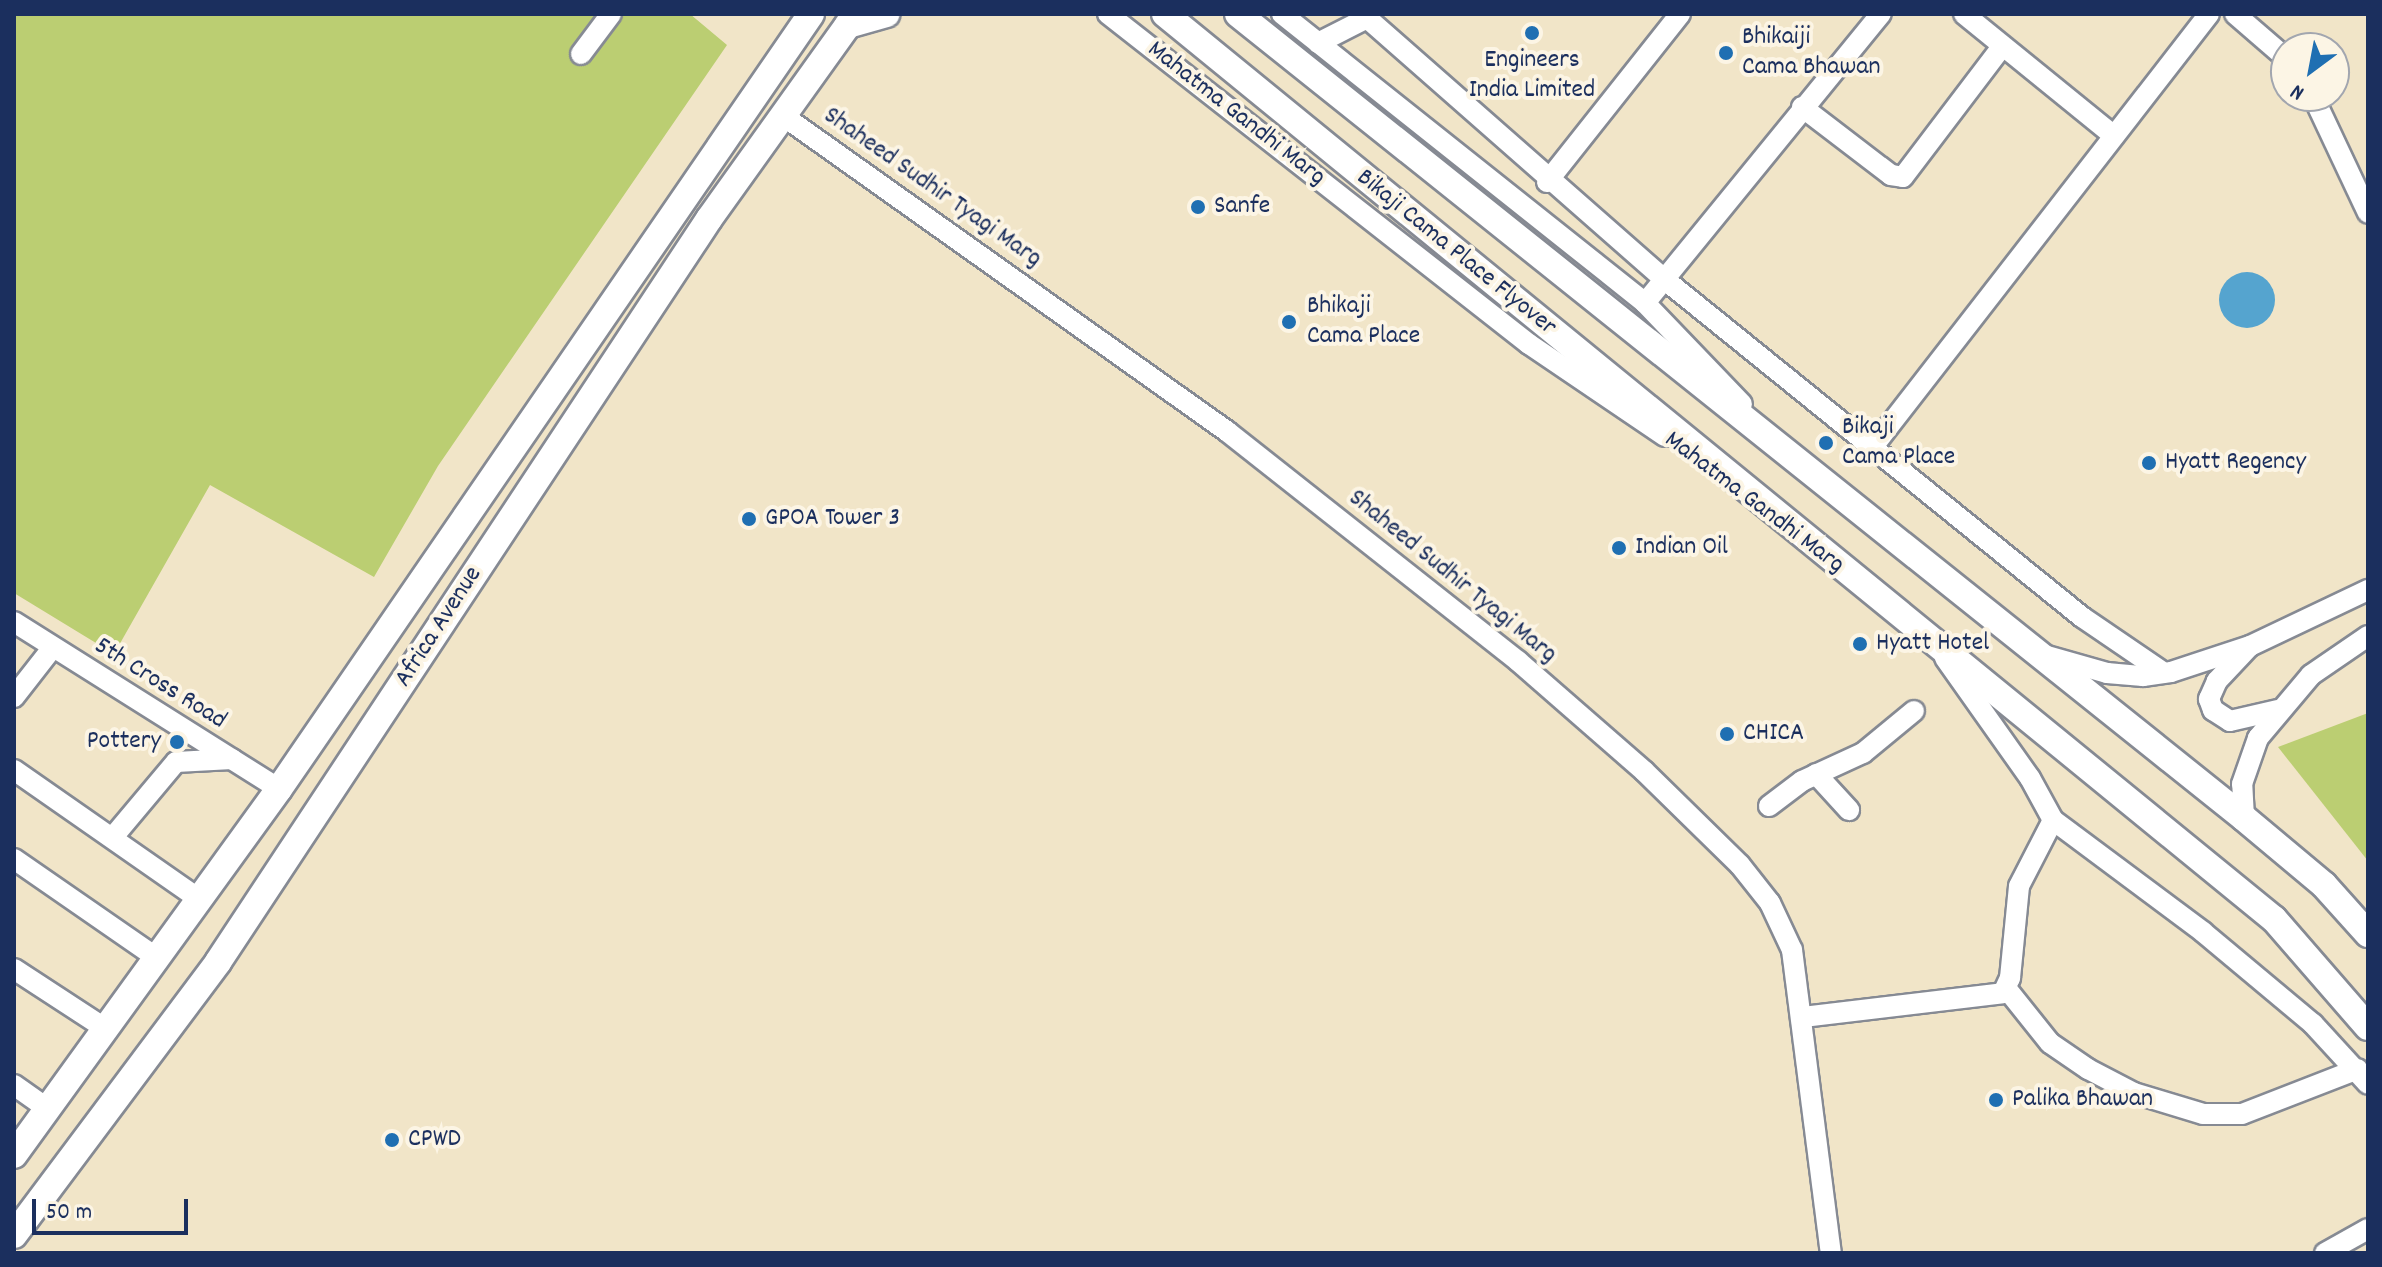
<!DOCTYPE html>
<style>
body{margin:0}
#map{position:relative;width:2382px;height:1267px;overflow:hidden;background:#f1e5c8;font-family:Dekko,sans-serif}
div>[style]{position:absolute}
.green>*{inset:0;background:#bbce72}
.water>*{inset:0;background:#55a4cf}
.round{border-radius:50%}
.roads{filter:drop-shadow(2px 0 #868a93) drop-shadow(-2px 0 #868a93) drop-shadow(0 2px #868a93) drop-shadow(0 -2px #868a93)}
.minor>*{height:20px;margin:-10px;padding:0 10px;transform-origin:10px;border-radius:10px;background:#fff}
.major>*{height:26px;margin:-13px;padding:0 13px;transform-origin:13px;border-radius:13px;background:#fff}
.dots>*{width:22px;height:22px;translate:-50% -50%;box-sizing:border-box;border:4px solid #fcf5e5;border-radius:50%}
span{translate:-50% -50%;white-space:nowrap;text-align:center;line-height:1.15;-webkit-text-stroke:8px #fcf5e5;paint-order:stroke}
.poi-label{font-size:26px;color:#1b2f5e}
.left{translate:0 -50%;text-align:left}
.right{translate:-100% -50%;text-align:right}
.street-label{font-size:26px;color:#1b2f5e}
.frame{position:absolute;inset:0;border:16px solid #1b2f5e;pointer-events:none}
.north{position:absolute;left:2270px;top:32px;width:80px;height:80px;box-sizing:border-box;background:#fcf5e5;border:2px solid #a2a6af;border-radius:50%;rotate:212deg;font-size:22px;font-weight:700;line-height:32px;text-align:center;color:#1b2f5e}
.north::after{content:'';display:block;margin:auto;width:28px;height:36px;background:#1f6fb2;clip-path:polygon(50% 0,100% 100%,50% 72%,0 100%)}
.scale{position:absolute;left:32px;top:1199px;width:156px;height:36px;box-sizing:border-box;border:4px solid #1b2f5e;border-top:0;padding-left:10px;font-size:24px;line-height:28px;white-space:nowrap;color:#1b2f5e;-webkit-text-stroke:6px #fcf5e5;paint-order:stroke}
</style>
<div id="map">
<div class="green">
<div style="clip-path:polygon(14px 14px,690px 14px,727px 45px,438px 466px,374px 577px,210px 485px,114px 654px,14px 593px)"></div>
<div style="clip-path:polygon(2368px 713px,2368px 861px,2278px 747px)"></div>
</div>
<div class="water">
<div class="round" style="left:2219px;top:272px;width:56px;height:56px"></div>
</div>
<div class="roads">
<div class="minor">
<div style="left:1108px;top:14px;width:535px;rotate:38.09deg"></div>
<div style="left:1529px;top:344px;width:164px;rotate:34.1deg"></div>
<div style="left:1282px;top:14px;width:464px;rotate:38.5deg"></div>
<div style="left:1645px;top:303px;width:140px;rotate:46.2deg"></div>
<div style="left:1964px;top:14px;width:193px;rotate:39.1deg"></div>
<div style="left:2235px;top:14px;width:67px;rotate:40.8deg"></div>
<div style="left:1318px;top:43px;width:55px;rotate:-27deg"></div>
<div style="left:1367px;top:18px;width:395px;rotate:41.3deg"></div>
<div style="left:1664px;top:279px;width:538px;rotate:38.96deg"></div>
<div style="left:2082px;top:617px;width:99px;rotate:34.3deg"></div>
<div style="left:581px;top:54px;width:50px;rotate:-53.1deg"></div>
<div style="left:2313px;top:96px;width:129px;rotate:64.8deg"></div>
<div style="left:1802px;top:107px;width:112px;rotate:37.4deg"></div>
<div style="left:1891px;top:175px;width:12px;rotate:9deg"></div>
<div style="left:1903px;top:177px;width:162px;rotate:-52.8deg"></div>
<div style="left:782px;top:115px;width:547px;rotate:35.4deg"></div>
<div style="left:1228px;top:432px;width:370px;rotate:38.3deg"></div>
<div style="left:1518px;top:661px;width:167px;rotate:41.1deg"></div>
<div style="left:1644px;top:771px;width:134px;rotate:44.4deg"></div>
<div style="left:1740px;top:865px;width:48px;rotate:51.7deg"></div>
<div style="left:1770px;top:903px;width:52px;rotate:64.9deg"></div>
<div style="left:1792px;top:950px;width:305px;rotate:82.7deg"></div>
<div style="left:1547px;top:182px;width:214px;rotate:-51.6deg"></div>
<div style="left:1645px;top:303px;width:373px;rotate:-50.8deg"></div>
<div style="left:1872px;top:448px;width:549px;rotate:-52.17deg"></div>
<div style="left:14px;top:622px;width:313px;rotate:32.2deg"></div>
<div style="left:2249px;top:647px;width:47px;rotate:133.3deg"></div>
<div style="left:2217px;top:681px;width:20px;rotate:114deg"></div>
<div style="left:2209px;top:699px;width:12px;rotate:70deg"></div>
<div style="left:2213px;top:710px;width:20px;rotate:33deg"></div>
<div style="left:2230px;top:721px;width:49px;rotate:-12.9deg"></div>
<div style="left:2044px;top:655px;width:66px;rotate:15.9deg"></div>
<div style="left:2107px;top:673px;width:36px;rotate:5deg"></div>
<div style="left:2143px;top:676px;width:28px;rotate:-8deg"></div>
<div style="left:2171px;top:672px;width:83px;rotate:-18.2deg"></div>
<div style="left:2250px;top:646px;width:131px;rotate:-25.4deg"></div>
<div style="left:1945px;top:658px;width:147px;rotate:54.7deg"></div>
<div style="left:2030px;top:778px;width:48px;rotate:61.3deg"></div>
<div style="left:2053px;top:820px;width:187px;rotate:36.7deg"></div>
<div style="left:2203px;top:932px;width:143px;rotate:39.9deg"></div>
<div style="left:2313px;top:1024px;width:81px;rotate:47.5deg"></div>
<div style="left:14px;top:697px;width:63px;rotate:-52deg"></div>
<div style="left:14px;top:770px;width:226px;rotate:34.9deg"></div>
<div style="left:1816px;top:774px;width:49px;rotate:47.5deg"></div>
<div style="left:1769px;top:806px;width:41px;rotate:-37.1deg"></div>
<div style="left:1802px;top:781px;width:67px;rotate:-24.7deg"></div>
<div style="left:1863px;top:753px;width:66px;rotate:-39.5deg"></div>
<div style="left:2244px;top:818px;width:34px;rotate:-93deg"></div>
<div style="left:2242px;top:784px;width:49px;rotate:-70.8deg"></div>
<div style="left:2258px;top:738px;width:82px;rotate:-49.9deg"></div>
<div style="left:2311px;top:675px;width:69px;rotate:-34.4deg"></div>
<div style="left:113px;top:837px;width:98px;rotate:-50deg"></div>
<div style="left:176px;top:762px;width:56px;rotate:-3.1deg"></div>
<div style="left:14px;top:859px;width:174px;rotate:34.7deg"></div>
<div style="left:14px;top:969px;width:110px;rotate:33.1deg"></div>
<div style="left:2006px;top:988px;width:70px;rotate:51.3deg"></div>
<div style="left:2050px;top:1043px;width:46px;rotate:34.4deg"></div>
<div style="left:2088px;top:1069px;width:52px;rotate:27.6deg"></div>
<div style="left:2134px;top:1093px;width:72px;rotate:16.9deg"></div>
<div style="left:2203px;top:1114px;width:39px"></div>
<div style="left:2242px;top:1114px;width:124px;rotate:-21.2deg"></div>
<div style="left:1803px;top:1017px;width:201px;rotate:-6.8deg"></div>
<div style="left:2003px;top:993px;width:17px;rotate:-65deg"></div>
<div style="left:2010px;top:978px;width:92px;rotate:-84.4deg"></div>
<div style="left:2019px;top:886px;width:74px;rotate:-62.7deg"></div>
<div style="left:14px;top:1085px;width:42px;rotate:35.2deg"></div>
<div style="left:2325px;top:1253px;width:49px;rotate:-29.2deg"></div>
</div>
<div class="major">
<div style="left:1165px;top:14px;width:1431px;rotate:39.22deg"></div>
<div style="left:2274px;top:919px;width:143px;rotate:49deg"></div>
<div style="left:1238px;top:14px;width:1288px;rotate:38.63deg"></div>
<div style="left:2244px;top:818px;width:104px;rotate:39.9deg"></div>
<div style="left:2324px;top:885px;width:66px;rotate:48.1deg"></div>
<div style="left:848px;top:25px;width:40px;rotate:-16deg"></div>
<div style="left:14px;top:1155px;width:452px;rotate:-54.1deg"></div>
<div style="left:279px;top:789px;width:940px;rotate:-55.53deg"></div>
<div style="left:14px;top:1235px;width:341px;rotate:-53.2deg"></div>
<div style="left:218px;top:962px;width:891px;rotate:-56.54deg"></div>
<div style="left:709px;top:219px;width:252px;rotate:-54.4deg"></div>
</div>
</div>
<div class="dots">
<div style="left:1532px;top:33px;background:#1f6fb2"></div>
<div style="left:1726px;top:53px;background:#1f6fb2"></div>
<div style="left:1198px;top:207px;background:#1f6fb2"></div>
<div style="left:1289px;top:322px;background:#1f6fb2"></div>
<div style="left:1826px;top:443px;background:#1f6fb2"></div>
<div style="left:2149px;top:463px;background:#1f6fb2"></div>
<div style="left:749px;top:519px;background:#1f6fb2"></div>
<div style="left:1619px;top:548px;background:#1f6fb2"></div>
<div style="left:1860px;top:644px;background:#1f6fb2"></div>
<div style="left:1727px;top:734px;background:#1f6fb2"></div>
<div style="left:177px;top:742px;background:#1f6fb2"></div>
<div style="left:1996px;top:1100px;background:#1f6fb2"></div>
<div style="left:392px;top:1140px;background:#1f6fb2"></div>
</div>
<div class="poi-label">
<span class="left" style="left:1742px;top:53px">Bhikaiji<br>Cama Bhawan</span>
<span style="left:1532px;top:76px">Engineers<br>India Limited</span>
<span class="left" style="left:1214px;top:207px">Sanfe</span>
<span class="left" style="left:1307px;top:322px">Bhikaji<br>Cama Place</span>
<span class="left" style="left:1842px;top:443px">Bikaji<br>Cama Place</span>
<span class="left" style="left:2165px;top:463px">Hyatt Regency</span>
<span class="left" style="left:765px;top:519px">GPOA Tower 3</span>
<span class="left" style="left:1635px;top:548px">Indian Oil</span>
<span class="left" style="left:1876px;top:644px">Hyatt Hotel</span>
<span class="left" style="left:1743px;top:734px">CHICA</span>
<span class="right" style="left:161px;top:742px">Pottery</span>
<span class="left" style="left:2012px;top:1100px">Palika Bhawan</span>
<span class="left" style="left:408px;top:1140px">CPWD</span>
</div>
<div class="street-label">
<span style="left:1236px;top:114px;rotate:38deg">Mahatma Gandhi Marg</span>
<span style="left:932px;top:188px;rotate:35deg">Shaheed Sudhir Tyagi Marg</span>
<span style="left:1456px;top:253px;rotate:39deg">Bikaji Cama Place Flyover</span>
<span style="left:1754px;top:503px;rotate:37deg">Mahatma Gandhi Marg</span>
<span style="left:1452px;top:577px;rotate:39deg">Shaheed Sudhir Tyagi Marg</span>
<span style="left:439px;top:627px;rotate:-57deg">Africa Avenue</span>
<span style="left:160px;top:684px;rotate:32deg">5th Cross Road</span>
</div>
<div class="frame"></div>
<div class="north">N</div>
<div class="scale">50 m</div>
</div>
